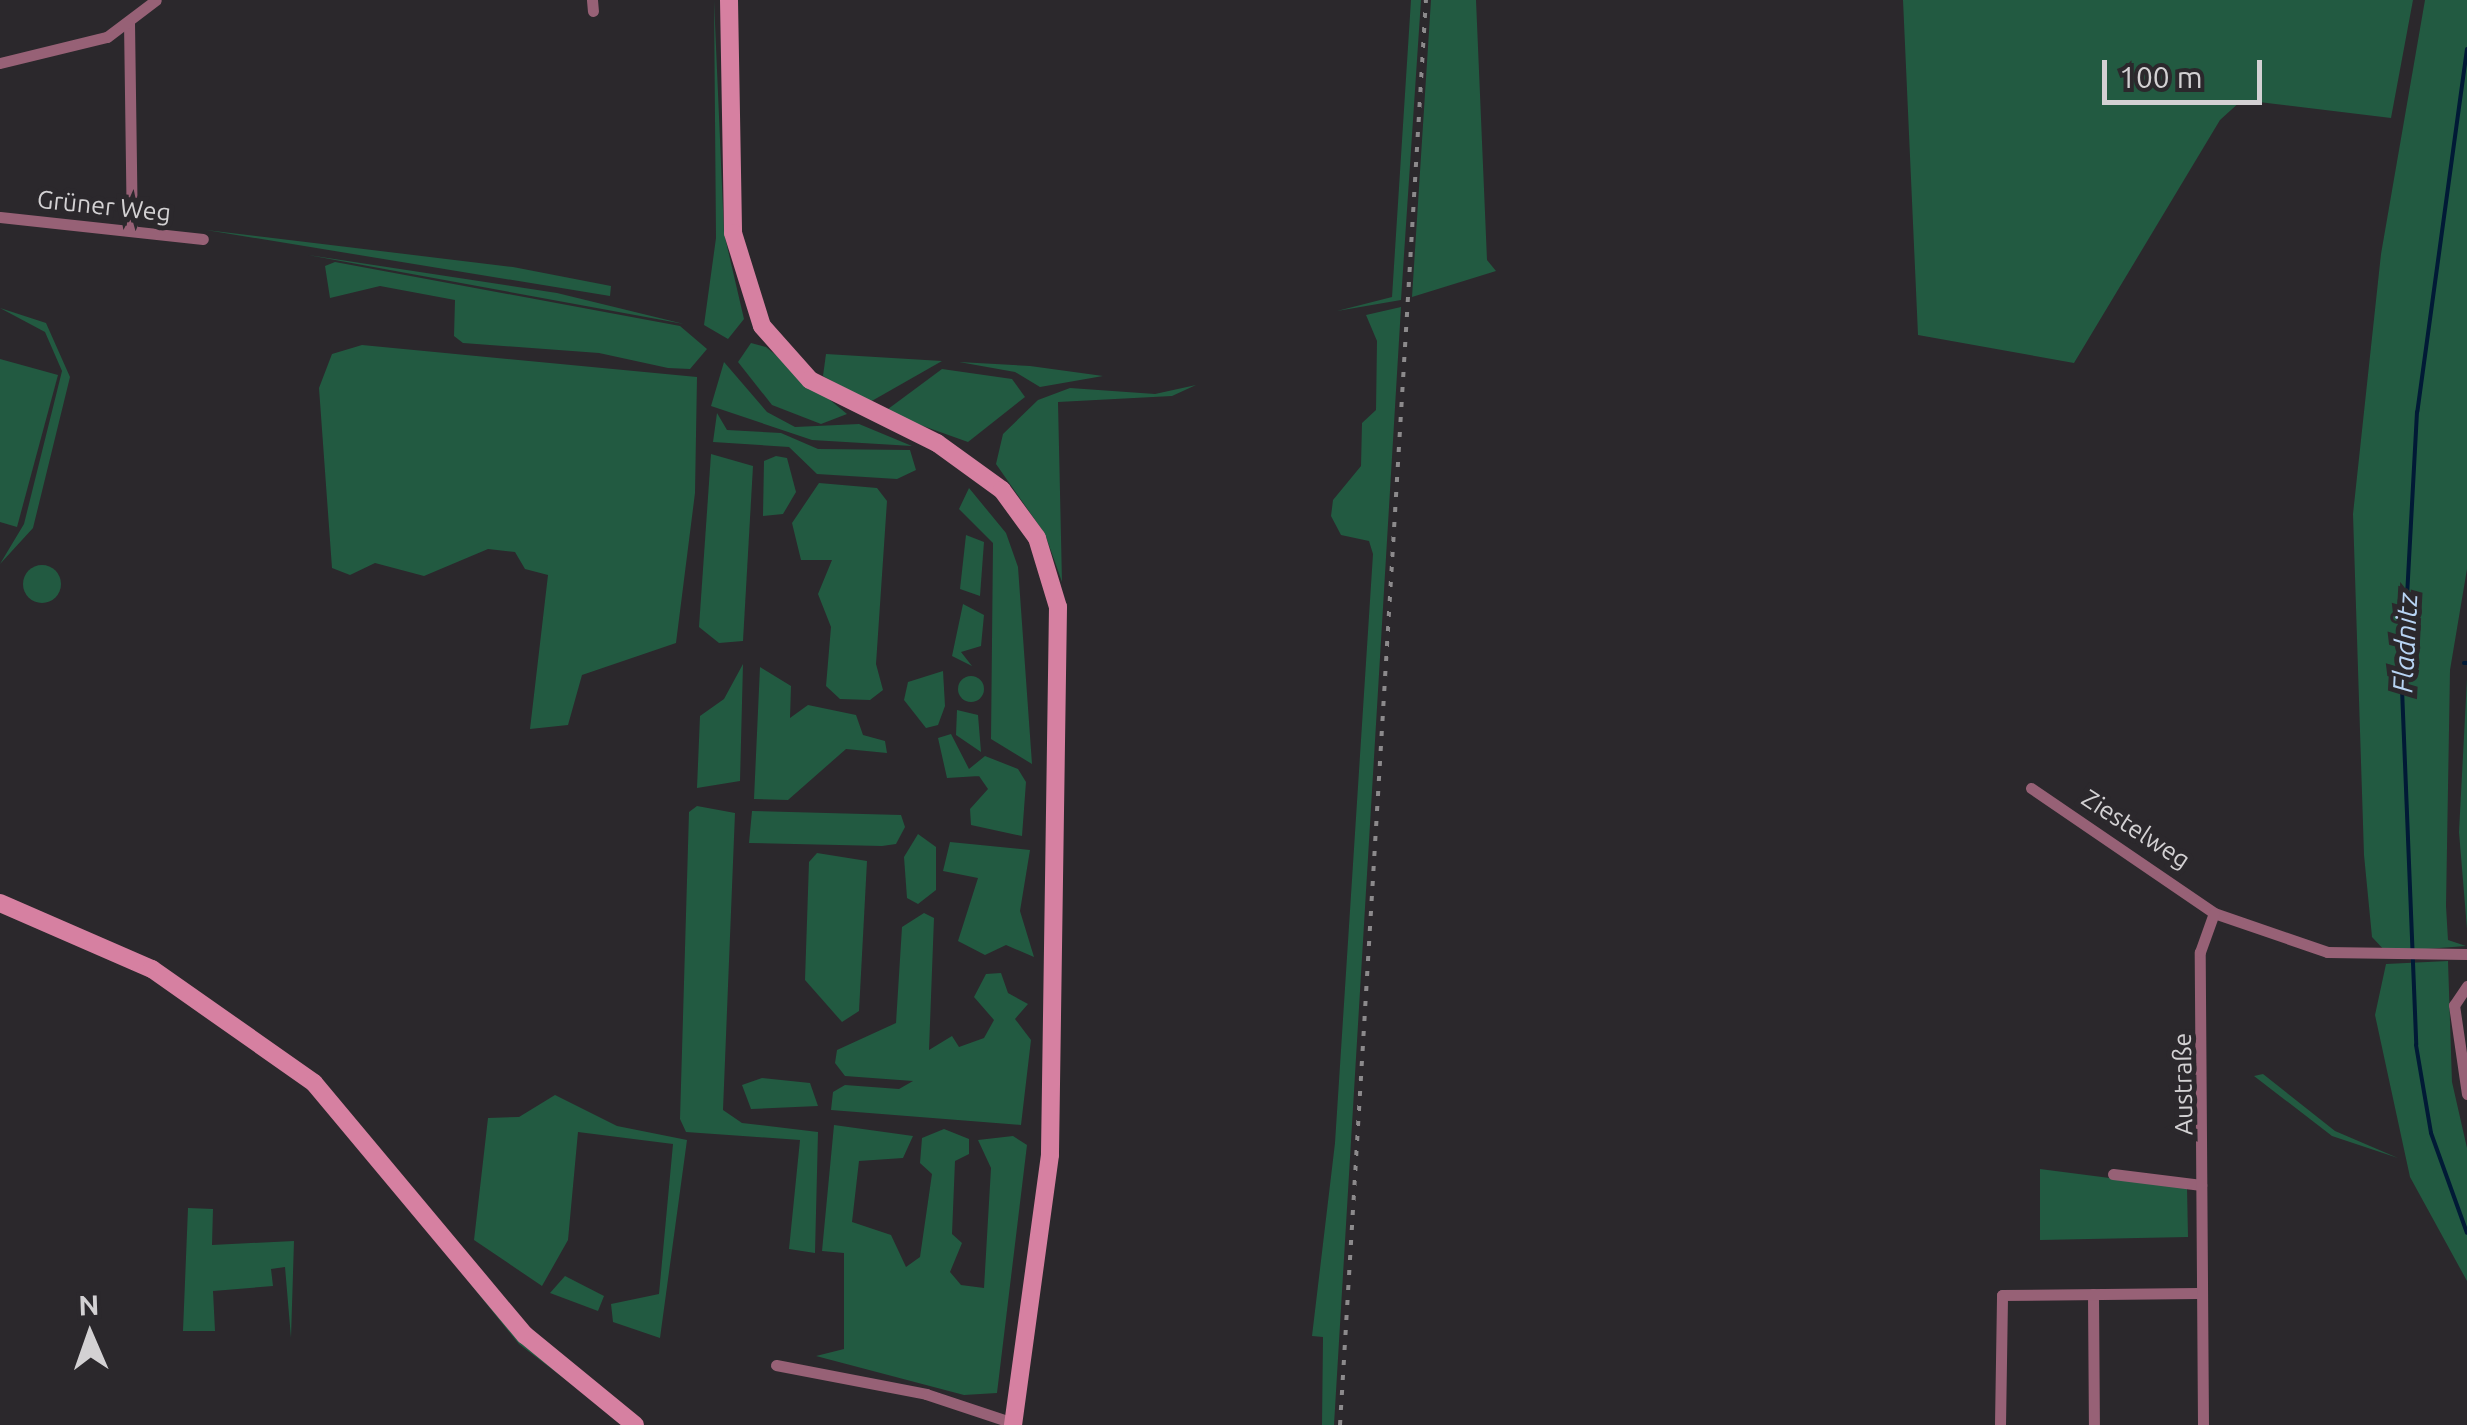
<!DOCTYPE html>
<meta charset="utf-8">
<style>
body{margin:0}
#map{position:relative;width:2467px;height:1425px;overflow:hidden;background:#2b282c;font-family:Ubuntu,sans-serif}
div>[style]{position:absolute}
.green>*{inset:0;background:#225a41}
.round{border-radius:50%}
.stream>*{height:4px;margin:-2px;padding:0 2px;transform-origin:2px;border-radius:2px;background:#011a36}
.street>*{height:11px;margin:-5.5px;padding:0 5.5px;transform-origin:5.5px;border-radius:5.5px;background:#976176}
.secondary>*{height:18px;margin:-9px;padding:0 9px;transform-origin:9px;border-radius:9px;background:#d680a1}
.rail>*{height:4px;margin-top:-2px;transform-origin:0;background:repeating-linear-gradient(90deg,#8c8a8c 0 5px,transparent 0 15px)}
span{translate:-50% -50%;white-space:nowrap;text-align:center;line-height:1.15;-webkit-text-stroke:10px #2b282c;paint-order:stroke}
.street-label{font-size:25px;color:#d3d1d3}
.water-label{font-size:28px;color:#b8d4f4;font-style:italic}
.north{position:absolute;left:40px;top:1285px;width:100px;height:100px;-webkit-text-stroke:8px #2b282c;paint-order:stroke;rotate:358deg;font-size:28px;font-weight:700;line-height:40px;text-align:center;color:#d3d1d3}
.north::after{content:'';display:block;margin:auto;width:35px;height:45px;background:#d3d1d3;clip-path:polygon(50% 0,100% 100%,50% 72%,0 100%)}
.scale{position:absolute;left:2102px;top:60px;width:160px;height:45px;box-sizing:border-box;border:5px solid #d3d1d3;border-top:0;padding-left:12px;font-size:30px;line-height:35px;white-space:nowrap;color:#d3d1d3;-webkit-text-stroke:8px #2b282c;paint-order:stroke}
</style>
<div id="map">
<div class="green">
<div style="clip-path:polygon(714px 0,724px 233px,744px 319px,728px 339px,704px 325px,716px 238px)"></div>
<div style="clip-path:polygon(1411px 0,1421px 0,1401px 300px,1337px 311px,1392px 297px)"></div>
<div style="clip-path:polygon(1431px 0,1476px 0,1487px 260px,1496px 271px,1412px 297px)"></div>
<div style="clip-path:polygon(1903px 0,2413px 0,2391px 118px,2242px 100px,2220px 120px,2074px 363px,1918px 335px)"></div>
<div style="clip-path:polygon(2425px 0,2467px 0,2467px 569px,2450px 670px,2446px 906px,2448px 940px,2466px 946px,2386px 952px,2372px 937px,2364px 855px,2353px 514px,2381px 254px)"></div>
<div style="clip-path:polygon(206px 230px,513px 267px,611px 286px,610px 296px)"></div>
<div style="clip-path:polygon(308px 255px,557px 293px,684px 324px)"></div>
<div style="clip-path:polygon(335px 262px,680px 326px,707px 349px,690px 369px,668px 368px,599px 353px,463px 343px,454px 336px,455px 300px,380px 286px,330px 298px,325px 266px)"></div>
<div style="clip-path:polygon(1401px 307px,1334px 1425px,1322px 1425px,1323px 1337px,1312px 1336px,1335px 1143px,1373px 554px,1369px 541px,1341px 535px,1331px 516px,1333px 500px,1361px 466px,1362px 423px,1376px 410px,1377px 341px,1366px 315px)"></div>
<div style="clip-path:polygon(0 308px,46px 323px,70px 377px,33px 528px,0 564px,24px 524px,62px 371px,45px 332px)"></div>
<div style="clip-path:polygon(751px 343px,766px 347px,847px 414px,821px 424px,772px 405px,738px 362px)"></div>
<div style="clip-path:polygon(362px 345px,697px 377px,695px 493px,676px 643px,582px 675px,568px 725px,530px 729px,548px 575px,525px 569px,515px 552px,488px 549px,424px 576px,375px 563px,350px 575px,332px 568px,319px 388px,332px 354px)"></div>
<div style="clip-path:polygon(826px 354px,942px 361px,870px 402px,823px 376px)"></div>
<div style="clip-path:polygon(0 359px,58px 375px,17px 527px,0 522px)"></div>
<div style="clip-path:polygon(724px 362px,767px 412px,795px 427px,859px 424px,912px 446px,812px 440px,711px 406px)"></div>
<div style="clip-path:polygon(959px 362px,1030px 366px,1103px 376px,1040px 387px,1015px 372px)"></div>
<div style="clip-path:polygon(942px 369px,1012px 379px,1025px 397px,968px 442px,884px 412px)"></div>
<div style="clip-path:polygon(1196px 385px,1172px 396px,1058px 402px,1062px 582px,1045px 534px,996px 464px,1003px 434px,1038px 400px,1070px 388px,1155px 394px)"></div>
<div style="clip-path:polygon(717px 413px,727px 430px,781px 433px,818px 449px,910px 450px,916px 470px,897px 479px,817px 474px,789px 447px,713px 442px)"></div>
<div style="clip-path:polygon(711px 454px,753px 466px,743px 641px,719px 643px,699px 627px)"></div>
<div style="clip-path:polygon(776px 456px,787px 458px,796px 492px,783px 514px,763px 516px,764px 461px)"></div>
<div style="clip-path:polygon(819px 483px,877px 488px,887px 501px,876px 664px,883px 690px,870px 700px,840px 699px,826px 686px,831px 627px,818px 594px,832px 560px,801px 560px,792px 523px)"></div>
<div style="clip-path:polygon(969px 488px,1006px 533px,1018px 567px,1032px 764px,991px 739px,993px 543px,959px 509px)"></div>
<div style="clip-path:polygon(966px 535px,984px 542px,980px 596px,960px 589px)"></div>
<div class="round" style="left:23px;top:565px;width:38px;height:38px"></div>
<div style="clip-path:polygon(963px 604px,984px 615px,981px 646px,961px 652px,972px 666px,952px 656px)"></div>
<div style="clip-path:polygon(743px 664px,740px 781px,697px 788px,700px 716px,724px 699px)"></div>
<div style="clip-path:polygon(760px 667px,791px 686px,790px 718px,808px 705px,856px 715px,863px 735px,885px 741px,887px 753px,846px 749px,788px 800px,754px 799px)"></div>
<div style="clip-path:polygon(943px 671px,945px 706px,938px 725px,926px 728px,904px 700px,908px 682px)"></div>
<div class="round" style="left:958px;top:676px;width:26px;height:26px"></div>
<div style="clip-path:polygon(2467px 679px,2467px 929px,2459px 832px)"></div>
<div style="clip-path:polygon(957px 710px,978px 715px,981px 752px,956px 735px)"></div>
<div style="clip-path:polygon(951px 734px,969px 769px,985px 756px,1018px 769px,1026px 782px,1022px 836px,971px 825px,970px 809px,988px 789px,979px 776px,995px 775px,947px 778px,938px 738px)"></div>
<div style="clip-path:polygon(697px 806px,735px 813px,723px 1110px,742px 1123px,818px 1132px,815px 1253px,789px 1249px,800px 1140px,686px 1132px,680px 1119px,689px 812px)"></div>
<div style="clip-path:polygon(752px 811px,901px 815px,905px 827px,896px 844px,882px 846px,749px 843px)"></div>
<div style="clip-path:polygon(918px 834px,936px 847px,936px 890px,918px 904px,907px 898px,904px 857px)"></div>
<div style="clip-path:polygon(950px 842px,1030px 850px,1020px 911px,1034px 957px,1006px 945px,985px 955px,958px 941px,978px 878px,943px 871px)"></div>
<div style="clip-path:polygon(817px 853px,867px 861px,859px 1011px,842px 1022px,805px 980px,809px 862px)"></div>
<div style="clip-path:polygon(924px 913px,934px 918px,929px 1050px,952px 1036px,959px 1047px,984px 1038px,994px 1020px,974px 997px,986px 974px,1001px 973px,1008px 993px,1028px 1004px,1015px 1019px,1031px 1040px,1021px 1125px,831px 1110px,833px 1092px,845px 1085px,899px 1089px,913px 1081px,845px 1076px,835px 1063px,837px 1050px,896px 1023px,902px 927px)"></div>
<div style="clip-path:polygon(2448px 961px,2452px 1082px,2467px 1148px,2467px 1281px,2410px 1177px,2375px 1015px,2386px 964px)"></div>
<div style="clip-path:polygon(2263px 1074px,2335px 1131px,2398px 1158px,2332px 1136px,2254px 1076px)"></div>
<div style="clip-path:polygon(762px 1078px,810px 1083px,818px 1106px,751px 1109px,742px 1085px)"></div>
<div style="clip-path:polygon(555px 1095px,617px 1126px,687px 1140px,660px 1338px,613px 1322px,611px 1304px,659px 1294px,673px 1144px,578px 1132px,568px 1240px,542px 1286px,474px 1240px,488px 1118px,519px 1117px)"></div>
<div style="clip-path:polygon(834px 1125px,913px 1136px,903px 1158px,859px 1161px,852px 1222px,891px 1235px,906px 1267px,920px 1257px,932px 1174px,920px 1163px,922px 1138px,944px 1129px,969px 1139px,969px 1154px,955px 1161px,952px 1234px,962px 1243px,950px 1272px,961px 1285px,984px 1288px,991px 1168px,978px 1140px,1013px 1136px,1027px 1145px,997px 1393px,964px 1395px,816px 1356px,844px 1349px,844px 1253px,822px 1251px)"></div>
<div style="clip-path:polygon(2040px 1169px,2187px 1188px,2188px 1237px,2040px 1240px)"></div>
<div style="clip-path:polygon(188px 1208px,213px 1209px,212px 1245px,294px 1241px,291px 1338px,285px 1267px,271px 1269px,273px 1286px,213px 1291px,215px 1331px,183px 1331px)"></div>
<div style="clip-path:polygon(565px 1276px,604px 1296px,598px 1311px,550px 1293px)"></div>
<div style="clip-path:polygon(468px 1281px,539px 1356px,625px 1425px,519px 1344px)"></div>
</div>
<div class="stream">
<div style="left:2467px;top:49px;width:366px;rotate:97.8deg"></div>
<div style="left:2417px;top:412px;width:277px;rotate:93.1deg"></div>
<div style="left:2402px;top:689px;width:356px;rotate:87.7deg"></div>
<div style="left:2416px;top:1045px;width:89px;rotate:80.3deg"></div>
<div style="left:2431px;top:1133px;width:106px;rotate:70.2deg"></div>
<div style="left:2464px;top:663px;width:3px"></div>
</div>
<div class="street">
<div style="left:592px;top:0;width:11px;rotate:85deg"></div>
<div style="left:129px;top:22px;width:208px;rotate:89.2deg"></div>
<div style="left:0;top:63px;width:110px;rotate:-13.7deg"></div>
<div style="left:107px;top:37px;width:61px;rotate:-37.1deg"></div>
<div style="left:0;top:217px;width:204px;rotate:6.2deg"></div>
<div style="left:2031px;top:788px;width:222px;rotate:34.3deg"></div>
<div style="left:2214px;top:913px;width:120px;rotate:19deg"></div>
<div style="left:2327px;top:952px;width:140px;rotate:0.8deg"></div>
<div style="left:2467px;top:986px;width:23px;rotate:124deg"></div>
<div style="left:2454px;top:1005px;width:90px;rotate:81.7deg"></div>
<div style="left:2113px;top:1174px;width:89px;rotate:7.1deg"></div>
<div style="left:2093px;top:1294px;width:131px;rotate:89.6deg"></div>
<div style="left:776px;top:1365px;width:153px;rotate:10.9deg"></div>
<div style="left:926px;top:1394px;width:92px;rotate:18.4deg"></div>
<div style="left:2000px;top:1425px;width:130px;rotate:-89.1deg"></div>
<div style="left:2002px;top:1295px;width:196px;rotate:-0.6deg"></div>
<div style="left:2203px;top:1425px;width:473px;rotate:-90.4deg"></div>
<div style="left:2200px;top:952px;width:41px;rotate:-70.3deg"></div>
</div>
<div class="secondary">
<div style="left:729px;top:0;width:233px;rotate:89deg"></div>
<div style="left:733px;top:233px;width:97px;rotate:72.7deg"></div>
<div style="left:762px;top:326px;width:72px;rotate:48.4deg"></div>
<div style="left:810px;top:380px;width:142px;rotate:26.4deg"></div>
<div style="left:937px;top:443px;width:80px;rotate:35.9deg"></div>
<div style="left:1002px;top:490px;width:59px;rotate:53.9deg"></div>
<div style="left:1037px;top:538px;width:72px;rotate:73.1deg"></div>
<div style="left:1058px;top:607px;width:548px;rotate:90.84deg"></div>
<div style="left:1050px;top:1155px;width:273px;rotate:97.8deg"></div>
<div style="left:0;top:903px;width:166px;rotate:23.5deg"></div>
<div style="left:152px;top:969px;width:198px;rotate:35.1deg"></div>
<div style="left:314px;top:1083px;width:329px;rotate:50.1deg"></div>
<div style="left:525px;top:1335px;width:142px;rotate:39.3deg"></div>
</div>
<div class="rail">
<div style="left:1340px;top:1425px;width:1428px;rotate:-86.55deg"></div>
</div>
<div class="street-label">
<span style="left:104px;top:206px;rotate:6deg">Grüner Weg</span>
<span style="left:2136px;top:829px;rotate:33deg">Ziestelweg</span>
<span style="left:2183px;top:1084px;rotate:-91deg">Austraße</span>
</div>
<div class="water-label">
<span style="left:2405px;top:643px;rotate:-87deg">Fladnitz</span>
</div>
<div class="north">N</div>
<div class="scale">100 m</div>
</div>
